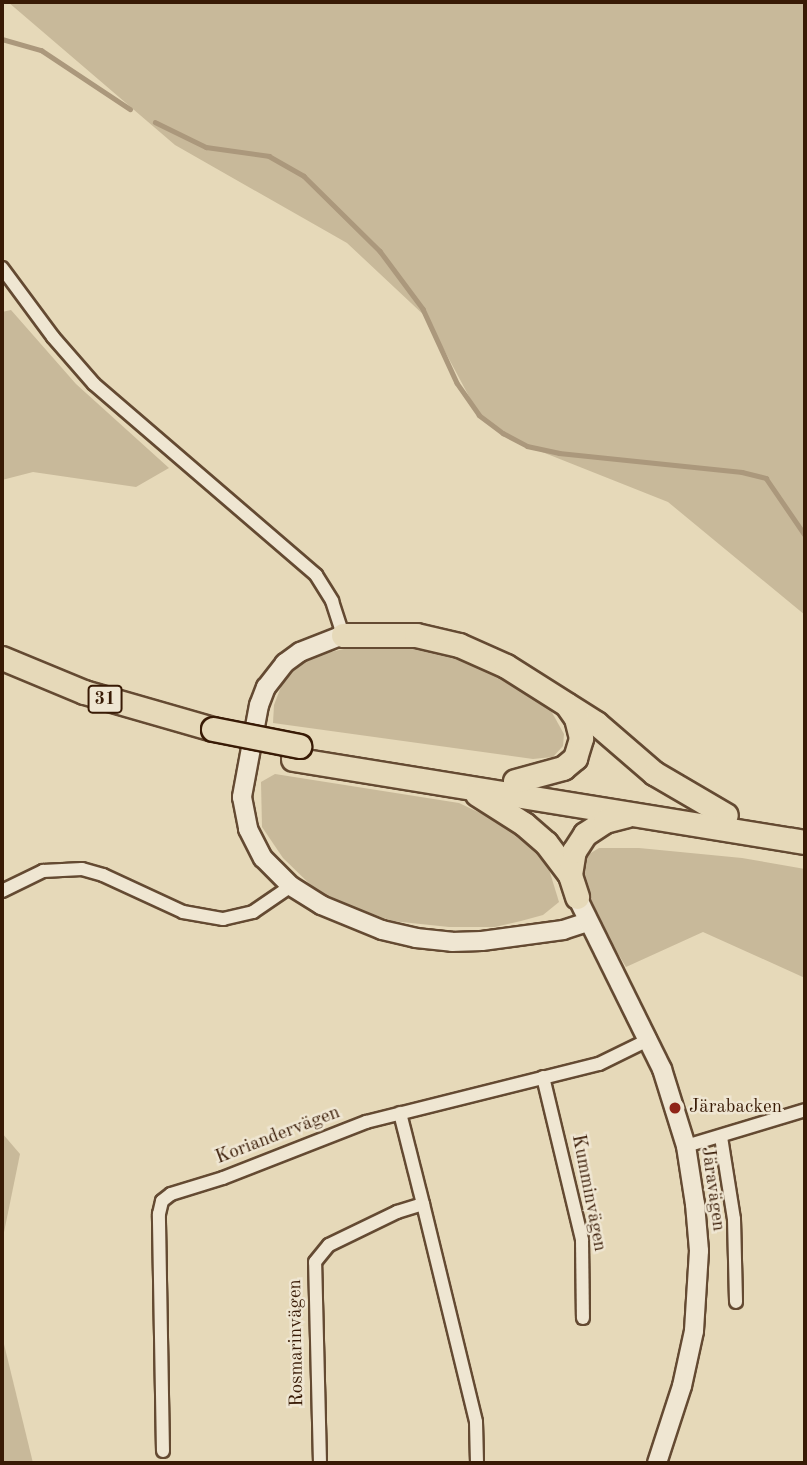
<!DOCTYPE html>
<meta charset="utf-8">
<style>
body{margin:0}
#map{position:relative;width:807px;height:1465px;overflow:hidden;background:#e6d9b9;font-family:"Old Standard TT",serif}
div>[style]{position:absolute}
.green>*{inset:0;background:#c8b99a}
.stream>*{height:4.5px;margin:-2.25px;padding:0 2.25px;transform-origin:2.25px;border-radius:2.25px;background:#ab987c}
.roads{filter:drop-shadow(2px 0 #644a32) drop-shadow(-2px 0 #644a32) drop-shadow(0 2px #644a32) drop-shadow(0 -2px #644a32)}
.street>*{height:12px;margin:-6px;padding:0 6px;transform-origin:6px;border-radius:6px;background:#efe6d2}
.secondary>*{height:18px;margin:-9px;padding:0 9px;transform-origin:9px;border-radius:9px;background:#efe6d2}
.highway>*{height:23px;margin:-11.5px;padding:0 11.5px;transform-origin:11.5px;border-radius:11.5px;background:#e6d9b9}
.bridges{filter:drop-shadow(2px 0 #381a05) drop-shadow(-2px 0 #381a05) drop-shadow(0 2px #381a05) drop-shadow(0 -2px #381a05)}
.highway-bridge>*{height:23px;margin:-11.5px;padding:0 11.5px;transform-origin:11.5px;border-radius:11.5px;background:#e6d9b9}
.dots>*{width:19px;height:19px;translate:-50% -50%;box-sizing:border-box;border:4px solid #efe6d2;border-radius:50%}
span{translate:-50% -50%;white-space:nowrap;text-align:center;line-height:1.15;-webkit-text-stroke:5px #efe6d2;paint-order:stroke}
.shield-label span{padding:2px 5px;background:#efe6d2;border:2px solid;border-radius:5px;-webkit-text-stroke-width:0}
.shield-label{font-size:18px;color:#381a05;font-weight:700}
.poi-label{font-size:19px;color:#381a05}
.left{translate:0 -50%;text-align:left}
.street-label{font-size:19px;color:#381a05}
.frame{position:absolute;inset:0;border:4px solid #381a05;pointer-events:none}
</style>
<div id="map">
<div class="green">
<div style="clip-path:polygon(8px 2px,805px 2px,805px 615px,668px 502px,527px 446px,479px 415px,427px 318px,347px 243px,175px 145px)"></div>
<div style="clip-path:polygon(11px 310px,76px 384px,169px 468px,136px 487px,33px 472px,2px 480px,2px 312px)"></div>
<div style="clip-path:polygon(409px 645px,491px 669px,550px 709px,564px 734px,563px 746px,553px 757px,533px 759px,273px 723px,274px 705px,282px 684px,300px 665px,322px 654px,357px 646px)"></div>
<div style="clip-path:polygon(275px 774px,459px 803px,510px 827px,548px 866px,559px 902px,543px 915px,521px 921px,495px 927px,449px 927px,392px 921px,321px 895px,283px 858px,262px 827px,261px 782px)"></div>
<div style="clip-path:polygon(599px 848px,639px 848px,742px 858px,805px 869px,805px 978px,703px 932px,626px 967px,598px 920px,581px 876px,586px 856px)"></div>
<div style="clip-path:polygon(2px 1133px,20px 1154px,2px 1242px)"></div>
<div style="clip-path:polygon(2px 1336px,33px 1463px,2px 1463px)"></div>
</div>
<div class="stream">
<div style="left:2px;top:39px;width:41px;rotate:15.8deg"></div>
<div style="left:41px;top:50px;width:107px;rotate:33.5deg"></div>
<div style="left:155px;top:122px;width:57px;rotate:26.1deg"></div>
<div style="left:206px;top:147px;width:64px;rotate:8.1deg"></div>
<div style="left:269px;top:156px;width:40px;rotate:29.7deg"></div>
<div style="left:304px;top:176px;width:107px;rotate:44.6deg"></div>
<div style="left:380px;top:251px;width:72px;rotate:53.4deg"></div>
<div style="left:423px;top:309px;width:81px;rotate:65.3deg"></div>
<div style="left:457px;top:383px;width:39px;rotate:55deg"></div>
<div style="left:479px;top:415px;width:30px;rotate:37deg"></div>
<div style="left:503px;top:433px;width:27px;rotate:28deg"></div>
<div style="left:527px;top:446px;width:33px;rotate:12deg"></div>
<div style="left:559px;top:453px;width:184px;rotate:5.9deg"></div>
<div style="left:742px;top:472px;width:25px;rotate:14deg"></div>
<div style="left:766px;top:478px;width:69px;rotate:55.6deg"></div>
</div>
<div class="roads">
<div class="street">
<div style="left:2px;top:268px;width:86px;rotate:53.5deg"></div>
<div style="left:53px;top:337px;width:62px;rotate:48.9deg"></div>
<div style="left:94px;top:384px;width:293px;rotate:40.7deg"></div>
<div style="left:316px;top:575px;width:31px;rotate:58deg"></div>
<div style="left:332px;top:601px;width:36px;rotate:72deg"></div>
<div style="left:2px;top:891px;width:46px;rotate:-26deg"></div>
<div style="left:43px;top:871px;width:39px;rotate:-3deg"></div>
<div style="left:82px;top:869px;width:22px;rotate:16deg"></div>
<div style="left:103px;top:875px;width:88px;rotate:24.8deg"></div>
<div style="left:183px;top:912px;width:41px;rotate:9.9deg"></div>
<div style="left:223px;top:919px;width:31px;rotate:-13deg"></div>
<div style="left:253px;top:912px;width:46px;rotate:-34.4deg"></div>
<div style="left:543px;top:1077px;width:168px;rotate:76.5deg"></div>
<div style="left:582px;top:1240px;width:78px;rotate:89.3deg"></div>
<div style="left:400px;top:1113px;width:94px;rotate:75.8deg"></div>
<div style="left:721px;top:1137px;width:83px;rotate:81deg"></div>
<div style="left:734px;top:1219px;width:83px;rotate:88.6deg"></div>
<div style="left:686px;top:1146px;width:124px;rotate:-16.8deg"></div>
<div style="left:163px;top:1451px;width:237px;rotate:-91deg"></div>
<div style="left:159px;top:1214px;width:13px;rotate:-77deg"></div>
<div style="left:162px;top:1201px;width:11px;rotate:-38deg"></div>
<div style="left:171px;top:1194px;width:54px;rotate:-17.1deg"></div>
<div style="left:223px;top:1178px;width:154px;rotate:-21.4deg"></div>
<div style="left:366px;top:1122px;width:240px;rotate:-14deg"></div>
<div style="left:599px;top:1064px;width:57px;rotate:-26.1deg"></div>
<div style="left:320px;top:1463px;width:201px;rotate:-91.4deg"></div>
<div style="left:315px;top:1262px;width:22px;rotate:-51deg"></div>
<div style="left:329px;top:1245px;width:76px;rotate:-25.9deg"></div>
<div style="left:397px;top:1212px;width:27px;rotate:-17deg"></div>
<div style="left:423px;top:1204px;width:224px;rotate:76.3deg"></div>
<div style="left:476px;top:1422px;width:41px;rotate:88.6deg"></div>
</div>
<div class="secondary">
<div style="left:343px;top:635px;width:46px;rotate:158.4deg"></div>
<div style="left:300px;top:652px;width:19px;rotate:144deg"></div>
<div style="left:285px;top:663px;width:31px;rotate:128deg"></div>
<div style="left:266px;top:687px;width:19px;rotate:111deg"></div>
<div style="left:259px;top:705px;width:94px;rotate:100.5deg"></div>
<div style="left:242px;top:797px;width:33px;rotate:79deg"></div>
<div style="left:248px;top:829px;width:33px;rotate:63deg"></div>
<div style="left:263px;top:858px;width:40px;rotate:45deg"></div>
<div style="left:291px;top:886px;width:36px;rotate:32deg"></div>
<div style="left:321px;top:905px;width:66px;rotate:22.3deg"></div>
<div style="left:382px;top:930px;width:35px;rotate:13deg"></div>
<div style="left:416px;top:938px;width:36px;rotate:6deg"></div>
<div style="left:452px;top:942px;width:30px;rotate:-2deg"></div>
<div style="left:482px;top:941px;width:82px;rotate:-7.7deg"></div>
<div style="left:563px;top:930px;width:25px;rotate:-18deg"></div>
<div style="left:577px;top:897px;width:192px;rotate:63.7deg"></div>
<div style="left:662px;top:1069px;width:81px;rotate:72.7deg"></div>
<div style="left:686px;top:1146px;width:59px;rotate:81.2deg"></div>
<div style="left:695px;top:1204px;width:47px;rotate:85.1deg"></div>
<div style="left:699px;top:1251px;width:80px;rotate:93.6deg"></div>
<div style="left:694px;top:1331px;width:56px;rotate:102.3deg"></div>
<div style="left:682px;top:1386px;width:81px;rotate:108deg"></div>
</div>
<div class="highway">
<div style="left:343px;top:635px;width:73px"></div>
<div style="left:416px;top:635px;width:44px;rotate:13.1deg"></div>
<div style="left:459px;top:645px;width:51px;rotate:24.1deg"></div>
<div style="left:506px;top:666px;width:107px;rotate:32.3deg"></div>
<div style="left:596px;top:723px;width:77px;rotate:40.8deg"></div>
<div style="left:654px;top:773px;width:83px;rotate:30.3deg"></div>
<div style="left:2px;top:658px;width:89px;rotate:22.5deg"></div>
<div style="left:84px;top:692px;width:134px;rotate:16deg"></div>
<div style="left:293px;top:759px;width:519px;rotate:9.21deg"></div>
<div style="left:515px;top:781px;width:50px;rotate:-15.2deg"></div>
<div style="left:563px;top:768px;width:16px;rotate:-40deg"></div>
<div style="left:575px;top:758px;width:21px;rotate:-73deg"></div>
<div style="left:581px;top:738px;width:21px;rotate:-104deg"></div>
<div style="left:576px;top:718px;width:16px;rotate:-125deg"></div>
<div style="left:477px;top:794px;width:56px;rotate:32.6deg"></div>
<div style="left:524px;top:824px;width:29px;rotate:41deg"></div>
<div style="left:546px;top:843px;width:40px;rotate:53deg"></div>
<div style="left:570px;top:875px;width:23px;rotate:72deg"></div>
<div style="left:570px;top:875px;width:24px;rotate:-81deg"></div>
<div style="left:574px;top:851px;width:20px;rotate:-57deg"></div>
<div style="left:585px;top:834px;width:24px;rotate:-33deg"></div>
<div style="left:605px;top:821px;width:23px;rotate:-15deg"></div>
</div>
</div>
<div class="bridges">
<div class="highway-bridge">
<div style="left:213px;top:729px;width:88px;rotate:11.2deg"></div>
</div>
</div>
<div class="dots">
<div style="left:675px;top:1108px;background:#8f2418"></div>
</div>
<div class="shield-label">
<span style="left:105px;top:699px">31</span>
</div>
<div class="poi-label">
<span class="left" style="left:689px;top:1108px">Järabacken</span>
</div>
<div class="street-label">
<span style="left:278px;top:1136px;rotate:-21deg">Koriandervägen</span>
<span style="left:712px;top:1189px;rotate:82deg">Järavägen</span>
<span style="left:588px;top:1193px;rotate:79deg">Kumminvägen</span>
<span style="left:297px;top:1343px;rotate:-91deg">Rosmarinvägen</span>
</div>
<div class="frame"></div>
</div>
